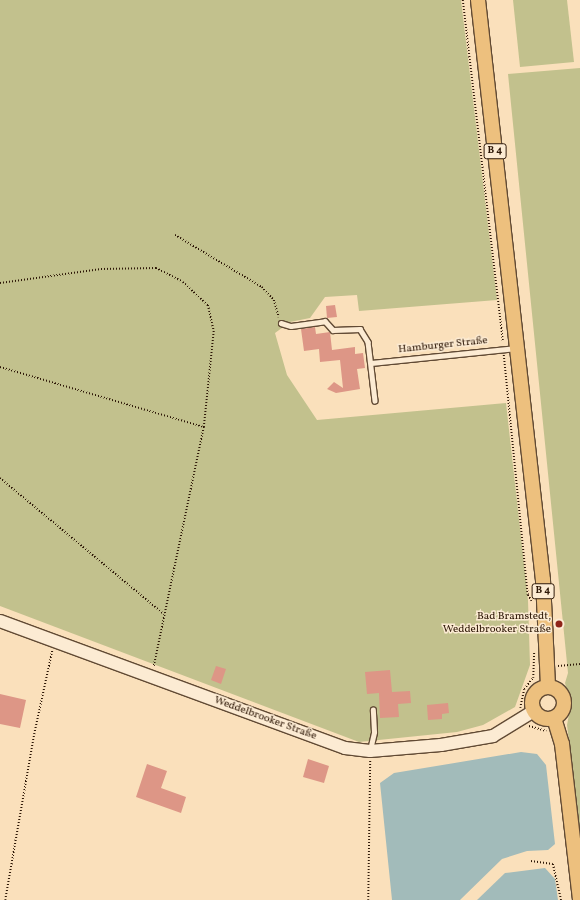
<!DOCTYPE html>
<meta charset="utf-8">
<style>
body{margin:0}
#map{position:relative;width:580px;height:900px;overflow:hidden;background:#fae0bb;font-family:Vollkorn,serif}
div>[style]{position:absolute}
.green>*{inset:0;background:#c2c18d}
.water>*{inset:0;background:#a2bbba}
.building>*{inset:0;background:#dd9686}
.path>*{height:1.5px;margin-top:-0.75px;transform-origin:0;background:repeating-linear-gradient(90deg,#2e1807 0 1px,transparent 0 3px)}
.roads{filter:drop-shadow(1px 0 #614a34) drop-shadow(-1px 0 #614a34) drop-shadow(0 1px #614a34) drop-shadow(0 -1px #614a34)}
.lane>*{height:4.5px;margin:-2.25px;padding:0 2.25px;transform-origin:2.25px;border-radius:2.25px;background:#fcebd3}
.secondary>*{height:12px;margin:-6px;padding:0 6px;transform-origin:6px;border-radius:6px;background:#fcebd3}
.primary>*{height:14px;margin:-7px;padding:0 7px;transform-origin:7px;border-radius:7px;background:#edc07e}
.primary>.ring{margin:-7px;padding:0;box-sizing:content-box;background:none;border:14px solid #edc07e;border-radius:50%}
.dots>*{width:11px;height:11px;translate:-50% -50%;box-sizing:border-box;border:2px solid #fcebd3;border-radius:50%}
span{translate:-50% -50%;white-space:nowrap;text-align:center;line-height:1.15;-webkit-text-stroke:3px #fcebd3;paint-order:stroke}
.shield-label span{padding:1px 3px;background:#fcebd3;border:1px solid;border-radius:3px;-webkit-text-stroke-width:0}
.shield-label{font-size:10px;color:#2e1807;font-weight:700}
.street-label{font-size:11px;color:#2e1807}
.poi-label{font-size:11px;color:#2e1807}
.right{translate:-100% -50%;text-align:right}
</style>
<div id="map">
<div class="green">
<div style="clip-path:polygon(0 0,461px 0,497px 300px,359px 311px,357px 295px,325px 297px,310px 318px,290px 322px,275px 333px,287px 375px,317px 420px,506px 403px,528px 600px,530px 665px,515px 707px,483px 725px,457px 732px,359px 742px,0 606px)"></div>
<div style="clip-path:polygon(513px 0,567px 0,574px 62px,520px 67px)"></div>
<div style="clip-path:polygon(580px 68px,580px 831px,567px 725px,571px 704px,565px 683px,568px 673px,508px 74px)"></div>
</div>
<div class="water">
<div style="clip-path:polygon(521px 752px,537px 754px,546px 765px,555px 844px,548px 850px,527px 851px,502px 859px,460px 900px,392px 900px,380px 783px,394px 773px)"></div>
<div style="clip-path:polygon(545px 868px,555px 879px,558px 900px,477px 900px,505px 873px)"></div>
</div>
<div class="building">
<div style="clip-path:polygon(335px 305px,337px 317px,327px 318px,326px 306px)"></div>
<div style="clip-path:polygon(315px 327px,316px 334px,330px 332px,332px 350px,355px 347px,355px 354px,363px 353px,365px 368px,357px 369px,360px 389px,336px 393px,327px 389px,334px 382px,343px 388px,340px 360px,320px 362px,319px 349px,304px 351px,301px 329px)"></div>
<div style="clip-path:polygon(216px 666px,226px 669px,221px 684px,211px 680px)"></div>
<div style="clip-path:polygon(390px 670px,392px 692px,410px 691px,411px 703px,398px 704px,399px 717px,380px 718px,379px 693px,367px 694px,365px 672px)"></div>
<div style="clip-path:polygon(0 694px,26px 700px,20px 728px,0 724px)"></div>
<div style="clip-path:polygon(448px 703px,449px 713px,442px 714px,442px 719px,428px 720px,427px 705px)"></div>
<div style="clip-path:polygon(308px 759px,329px 766px,324px 783px,303px 777px)"></div>
<div style="clip-path:polygon(147px 764px,167px 771px,161px 788px,186px 797px,181px 813px,136px 797px)"></div>
</div>
<div class="path">
<div style="left:463px;top:0;width:344px;rotate:83.3deg"></div>
<div style="left:175px;top:235px;width:101px;rotate:30.9deg"></div>
<div style="left:262px;top:287px;width:18px;rotate:47deg"></div>
<div style="left:274px;top:300px;width:18px;rotate:74deg"></div>
<div style="left:0;top:283px;width:102px;rotate:-7.9deg"></div>
<div style="left:101px;top:269px;width:55px;rotate:-1deg"></div>
<div style="left:156px;top:268px;width:30px;rotate:27deg"></div>
<div style="left:183px;top:282px;width:34px;rotate:43deg"></div>
<div style="left:208px;top:305px;width:27px;rotate:77deg"></div>
<div style="left:214px;top:331px;width:97px;rotate:95.9deg"></div>
<div style="left:504px;top:355px;width:241px;rotate:84.3deg"></div>
<div style="left:528px;top:595px;width:7px;rotate:56deg"></div>
<div style="left:0;top:367px;width:213px;rotate:16.4deg"></div>
<div style="left:204px;top:427px;width:245px;rotate:101.8deg"></div>
<div style="left:0;top:478px;width:213px;rotate:39.7deg"></div>
<div style="left:558px;top:666px;width:22px;rotate:-5deg"></div>
<div style="left:520px;top:708px;width:19px;rotate:-78deg"></div>
<div style="left:524px;top:689px;width:14px;rotate:-51deg"></div>
<div style="left:533px;top:678px;width:25px;rotate:-88deg"></div>
<div style="left:529px;top:726px;width:18px;rotate:16deg"></div>
<div style="left:531px;top:861px;width:22px;rotate:8deg"></div>
<div style="left:553px;top:864px;width:37px;rotate:77deg"></div>
<div style="left:5px;top:900px;width:169px;rotate:-80.1deg"></div>
<div style="left:34px;top:734px;width:85px;rotate:-77.8deg"></div>
<div style="left:368px;top:900px;width:139px;rotate:-89.2deg"></div>
</div>
<div class="roads">
<div class="lane">
<div style="left:281px;top:323px;width:10px;rotate:17deg"></div>
<div style="left:291px;top:326px;width:34px;rotate:-8deg"></div>
<div style="left:325px;top:321px;width:12px;rotate:48deg"></div>
<div style="left:333px;top:330px;width:27px;rotate:-2deg"></div>
<div style="left:360px;top:329px;width:15px;rotate:58deg"></div>
<div style="left:368px;top:342px;width:59px;rotate:83.2deg"></div>
<div style="left:371px;top:363px;width:146px;rotate:-5.9deg"></div>
<div style="left:370px;top:750px;width:18px;rotate:-77deg"></div>
<div style="left:374px;top:732px;width:22px;rotate:-93deg"></div>
</div>
<div class="secondary">
<div style="left:0;top:621px;width:368px;rotate:20.2deg"></div>
<div style="left:345px;top:748px;width:25px;rotate:7deg"></div>
<div style="left:370px;top:751px;width:71px;rotate:-4.8deg"></div>
<div style="left:441px;top:745px;width:53px;rotate:-9.8deg"></div>
<div style="left:493px;top:736px;width:48px;rotate:-31.4deg"></div>
</div>
<div class="primary">
<div style="left:478px;top:0;width:584px;rotate:83.61deg"></div>
<div style="left:543px;top:580px;width:107px;rotate:87.3deg"></div>
<div class="ring" style="left:532px;top:687px;width:18px;height:18px"></div>
<div style="left:554px;top:718px;width:27px;rotate:73deg"></div>
<div style="left:562px;top:744px;width:156px;rotate:83.4deg"></div>
</div>
</div>
<div class="dots">
<div style="left:559px;top:624px;background:#8f2418"></div>
</div>
<div class="shield-label">
<span style="left:495px;top:151px">B 4</span>
<span style="left:543px;top:591px">B 4</span>
</div>
<div class="street-label">
<span style="left:443px;top:346px;rotate:-6deg">Hamburger Straße</span>
<span style="left:265px;top:719px;rotate:20deg">Weddelbrooker Straße</span>
</div>
<div class="poi-label">
<span class="right" style="left:551px;top:624px">Bad Bramstedt,<br>Weddelbrooker Straße</span>
</div>
</div>
